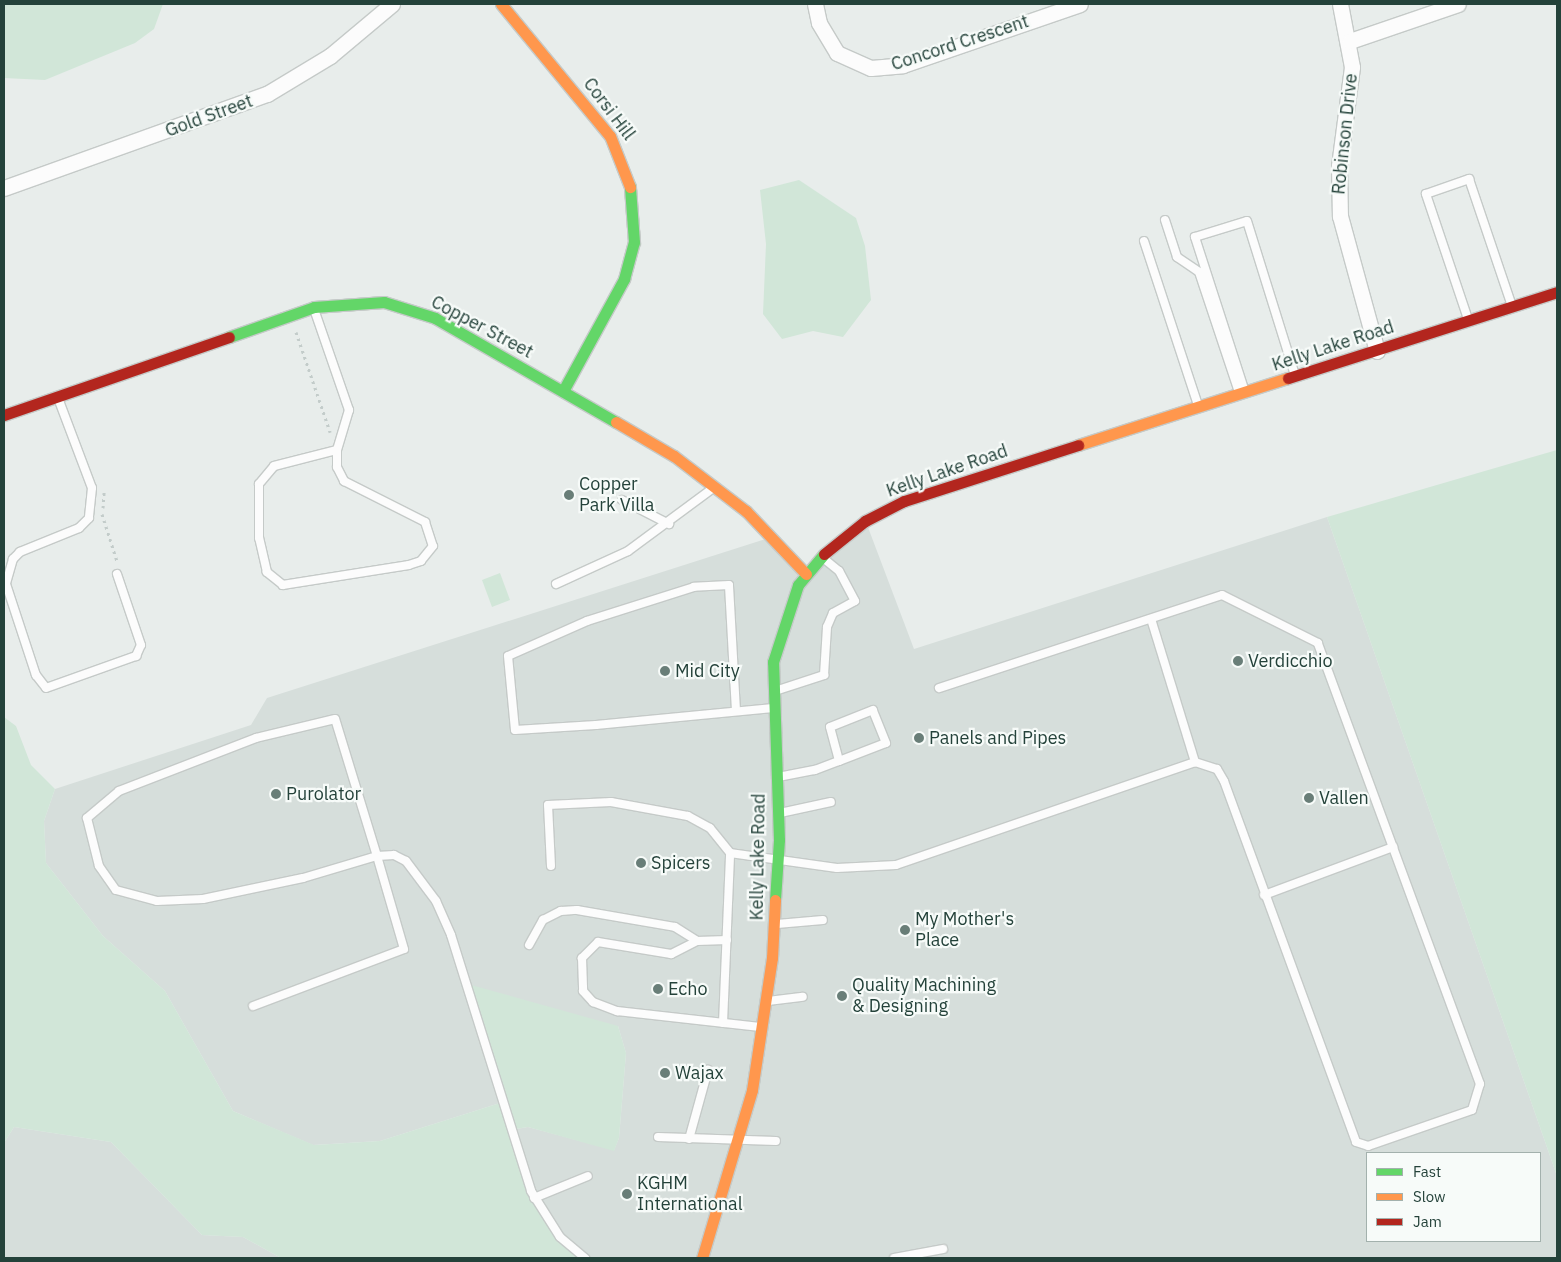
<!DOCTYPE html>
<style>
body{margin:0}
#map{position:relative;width:1561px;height:1262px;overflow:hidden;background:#e8edeb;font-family:"IBM Plex Sans",sans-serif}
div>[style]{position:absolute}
.built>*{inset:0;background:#d6dedb}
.green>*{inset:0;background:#d1e6d8}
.path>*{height:3px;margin-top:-1.5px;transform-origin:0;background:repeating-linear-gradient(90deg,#c3ccca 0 2.5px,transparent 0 6.5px)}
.roads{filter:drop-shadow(1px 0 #c5cac8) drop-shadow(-1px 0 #c5cac8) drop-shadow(0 1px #c5cac8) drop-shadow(0 -1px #c5cac8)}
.lane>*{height:8px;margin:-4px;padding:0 4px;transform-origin:4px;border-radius:4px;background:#fcfcfc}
.street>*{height:15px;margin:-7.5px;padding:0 7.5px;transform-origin:7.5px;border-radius:7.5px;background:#fcfcfc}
.fast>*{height:11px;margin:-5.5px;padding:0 5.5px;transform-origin:5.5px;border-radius:5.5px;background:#63d668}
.slow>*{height:11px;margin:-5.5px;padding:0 5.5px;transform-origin:5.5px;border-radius:5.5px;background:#ff974d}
.jam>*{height:11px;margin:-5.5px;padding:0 5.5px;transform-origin:5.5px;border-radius:5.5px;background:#b3261e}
.dots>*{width:14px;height:14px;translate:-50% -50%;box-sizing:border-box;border:2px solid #f7fbf9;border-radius:50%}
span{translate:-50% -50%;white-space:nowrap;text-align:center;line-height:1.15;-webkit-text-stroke:4.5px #f7fbf9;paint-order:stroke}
.street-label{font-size:18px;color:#24423a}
.poi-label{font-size:18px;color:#24423a}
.left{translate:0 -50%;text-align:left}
.frame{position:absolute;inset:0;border:5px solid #24423a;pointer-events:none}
.legend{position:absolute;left:1366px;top:1152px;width:175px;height:90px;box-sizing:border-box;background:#f7fbf9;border:1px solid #a3b1ad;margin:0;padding:6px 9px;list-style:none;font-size:15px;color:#24423a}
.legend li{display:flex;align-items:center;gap:10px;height:25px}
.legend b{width:25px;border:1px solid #a3b1ad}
</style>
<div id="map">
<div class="built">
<div style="clip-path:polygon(evenodd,1327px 517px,1557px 1176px,1557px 1258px,583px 1258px,543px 1216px,509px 1130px,528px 1127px,614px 1150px,619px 1138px,626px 1053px,618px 1026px,500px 1103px,380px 1141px,313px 1145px,233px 1111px,165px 991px,103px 936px,46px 863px,44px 821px,55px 789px,251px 725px,267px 698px,769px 538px,806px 575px,866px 522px,914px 649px,1327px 517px,1367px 1153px,1540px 1153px,1540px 1241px,1367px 1241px,1367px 1153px)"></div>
<div style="clip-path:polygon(14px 1127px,111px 1142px,202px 1235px,243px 1237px,281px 1258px,4px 1258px,4px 1143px)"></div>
</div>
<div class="green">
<div style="clip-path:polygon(4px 4px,163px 4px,154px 29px,135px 43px,45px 80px,4px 78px)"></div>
<div style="clip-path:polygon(799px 180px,856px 218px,865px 246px,871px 300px,843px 337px,813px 331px,782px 339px,763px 314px,766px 244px,760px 190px)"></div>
<div style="clip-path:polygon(1557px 450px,1557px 1176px,1327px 517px)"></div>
<div style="clip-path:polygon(500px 573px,510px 600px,492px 607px,482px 580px)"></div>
<div style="clip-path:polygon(4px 717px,16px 726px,31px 765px,55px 789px,44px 821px,46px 863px,103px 936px,165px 991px,233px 1111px,314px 1145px,380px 1141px,500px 1103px,464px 983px,618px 1026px,626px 1053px,619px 1138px,614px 1151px,528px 1127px,509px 1130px,543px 1216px,583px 1258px,281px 1258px,243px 1237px,202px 1235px,111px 1142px,14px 1127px,4px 1143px)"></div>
</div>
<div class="path">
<div style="left:296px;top:332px;width:106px;rotate:71.2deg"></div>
<div style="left:103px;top:508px;width:16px;rotate:-86deg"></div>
<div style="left:102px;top:514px;width:49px;rotate:72.3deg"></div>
</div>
<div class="roads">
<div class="lane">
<div style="left:1165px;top:220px;width:39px;rotate:72deg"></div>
<div style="left:1177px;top:257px;width:27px;rotate:34deg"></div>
<div style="left:1199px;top:272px;width:126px;rotate:71.6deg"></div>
<div style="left:1144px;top:241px;width:173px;rotate:71.8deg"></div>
<div style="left:314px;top:309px;width:107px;rotate:70.9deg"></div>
<div style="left:349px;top:410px;width:42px;rotate:106.7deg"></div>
<div style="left:1468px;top:319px;width:132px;rotate:-108.6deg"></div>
<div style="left:1426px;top:194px;width:46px;rotate:-19.2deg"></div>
<div style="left:1469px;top:179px;width:134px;rotate:71.3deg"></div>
<div style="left:1245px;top:392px;width:163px;rotate:-107.9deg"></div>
<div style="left:1195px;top:237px;width:54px;rotate:-17.1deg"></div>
<div style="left:1247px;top:221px;width:161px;rotate:72.7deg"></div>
<div style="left:58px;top:398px;width:96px;rotate:69.3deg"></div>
<div style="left:92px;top:488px;width:30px;rotate:96deg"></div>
<div style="left:89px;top:518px;width:14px;rotate:135deg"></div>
<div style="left:79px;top:528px;width:64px;rotate:157.9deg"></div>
<div style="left:20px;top:552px;width:10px;rotate:135deg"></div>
<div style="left:13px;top:559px;width:26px;rotate:106deg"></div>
<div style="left:6px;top:584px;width:96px;rotate:71.8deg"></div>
<div style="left:36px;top:675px;width:16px;rotate:52deg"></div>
<div style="left:46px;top:688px;width:96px;rotate:-19.6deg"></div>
<div style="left:136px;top:656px;width:12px;rotate:-66deg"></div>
<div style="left:141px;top:645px;width:75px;rotate:-108.7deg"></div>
<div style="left:337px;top:450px;width:17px;rotate:90deg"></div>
<div style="left:337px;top:467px;width:16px;rotate:63deg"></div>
<div style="left:344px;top:481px;width:91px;rotate:26.8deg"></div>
<div style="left:425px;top:522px;width:25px;rotate:72deg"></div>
<div style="left:433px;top:546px;width:19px;rotate:129deg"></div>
<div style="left:421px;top:561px;width:13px;rotate:162deg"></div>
<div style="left:409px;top:565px;width:128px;rotate:171deg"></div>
<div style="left:283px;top:585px;width:21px;rotate:-141deg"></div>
<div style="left:267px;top:572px;width:35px;rotate:-103deg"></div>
<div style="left:259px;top:538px;width:54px;rotate:-90deg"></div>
<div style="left:259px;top:484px;width:23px;rotate:-50deg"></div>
<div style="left:274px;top:466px;width:65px;rotate:-14.3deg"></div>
<div style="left:622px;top:500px;width:53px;rotate:27.1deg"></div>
<div style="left:556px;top:584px;width:79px;rotate:-24.6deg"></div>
<div style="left:628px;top:551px;width:106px;rotate:-36.5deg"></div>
<div style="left:1151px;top:619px;width:150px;rotate:72.9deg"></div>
<div style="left:775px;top:691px;width:52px;rotate:-18.1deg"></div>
<div style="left:824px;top:675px;width:48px;rotate:-86.4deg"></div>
<div style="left:827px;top:627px;width:15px;rotate:-67deg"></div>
<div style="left:833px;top:613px;width:25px;rotate:-29deg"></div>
<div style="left:855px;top:601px;width:34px;rotate:-118deg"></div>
<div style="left:839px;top:571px;width:22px;rotate:-141deg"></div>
<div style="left:736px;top:711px;width:126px;rotate:-93.2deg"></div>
<div style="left:729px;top:585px;width:35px;rotate:177deg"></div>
<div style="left:694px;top:587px;width:112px;rotate:162.4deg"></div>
<div style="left:587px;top:621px;width:86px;rotate:156.1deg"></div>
<div style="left:508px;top:656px;width:74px;rotate:84.6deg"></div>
<div style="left:515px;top:730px;width:81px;rotate:-3.5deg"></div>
<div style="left:596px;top:725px;width:178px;rotate:-5.5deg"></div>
<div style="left:778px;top:777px;width:38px;rotate:-11deg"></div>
<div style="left:815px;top:770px;width:26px;rotate:-21deg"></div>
<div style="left:839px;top:761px;width:50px;rotate:-21deg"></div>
<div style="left:886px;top:743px;width:35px;rotate:-112deg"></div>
<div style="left:873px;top:710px;width:46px;rotate:158.4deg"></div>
<div style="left:830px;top:727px;width:35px;rotate:75deg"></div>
<div style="left:780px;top:813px;width:52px;rotate:-12.2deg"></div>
<div style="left:551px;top:866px;width:61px;rotate:-92.8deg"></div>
<div style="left:548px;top:805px;width:63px;rotate:-2.7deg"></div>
<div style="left:611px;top:802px;width:78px;rotate:10.3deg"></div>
<div style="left:688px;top:816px;width:25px;rotate:29deg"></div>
<div style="left:710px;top:828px;width:32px;rotate:51deg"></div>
<div style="left:1264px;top:895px;width:138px;rotate:-20.4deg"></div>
<div style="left:777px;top:924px;width:46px;rotate:-5deg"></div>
<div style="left:697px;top:941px;width:29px;rotate:153deg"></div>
<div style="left:671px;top:954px;width:74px;rotate:-170.7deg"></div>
<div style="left:598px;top:942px;width:23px;rotate:135deg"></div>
<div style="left:582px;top:958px;width:33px;rotate:88deg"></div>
<div style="left:583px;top:991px;width:15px;rotate:48deg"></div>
<div style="left:593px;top:1002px;width:26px;rotate:21deg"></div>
<div style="left:617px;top:1011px;width:144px;rotate:6.4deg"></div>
<div style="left:529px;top:945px;width:29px;rotate:-61deg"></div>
<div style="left:543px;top:920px;width:20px;rotate:-27deg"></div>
<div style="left:561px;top:911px;width:16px;rotate:-4deg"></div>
<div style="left:577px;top:910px;width:99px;rotate:9.8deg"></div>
<div style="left:675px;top:927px;width:26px;rotate:32deg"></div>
<div style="left:697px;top:941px;width:30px;rotate:-2deg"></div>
<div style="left:768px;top:1001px;width:35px;rotate:-7deg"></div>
<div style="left:253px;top:1006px;width:161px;rotate:-20.7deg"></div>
<div style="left:404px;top:949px;width:97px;rotate:-106.2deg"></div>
<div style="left:377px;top:856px;width:143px;rotate:-107deg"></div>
<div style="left:335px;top:719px;width:81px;rotate:166.5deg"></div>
<div style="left:256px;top:738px;width:147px;rotate:158.9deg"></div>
<div style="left:119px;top:791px;width:42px;rotate:139.8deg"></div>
<div style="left:87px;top:818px;width:49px;rotate:76deg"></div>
<div style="left:99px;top:866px;width:29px;rotate:55deg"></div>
<div style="left:116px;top:890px;width:42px;rotate:15deg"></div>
<div style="left:157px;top:901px;width:46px;rotate:-2.5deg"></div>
<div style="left:203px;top:899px;width:102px;rotate:-11.9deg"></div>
<div style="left:303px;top:878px;width:77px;rotate:-16.6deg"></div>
<div style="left:377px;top:856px;width:17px;rotate:-3deg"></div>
<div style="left:394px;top:855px;width:13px;rotate:27deg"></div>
<div style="left:406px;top:861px;width:50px;rotate:53.1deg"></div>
<div style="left:436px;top:901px;width:37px;rotate:66deg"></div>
<div style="left:451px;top:935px;width:268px;rotate:72.6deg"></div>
<div style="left:531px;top:1191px;width:54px;rotate:57.8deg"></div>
<div style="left:560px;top:1237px;width:33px;rotate:40deg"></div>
<div style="left:723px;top:1023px;width:170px;rotate:-87.6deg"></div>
<div style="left:730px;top:853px;width:108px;rotate:8deg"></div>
<div style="left:837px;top:868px;width:59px;rotate:-2.9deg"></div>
<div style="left:896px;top:865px;width:316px;rotate:-19deg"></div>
<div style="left:1195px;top:762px;width:23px;rotate:18deg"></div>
<div style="left:1217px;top:769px;width:14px;rotate:60deg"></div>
<div style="left:1224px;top:781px;width:384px;rotate:69.9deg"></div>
<div style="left:1356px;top:1142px;width:13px;rotate:18deg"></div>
<div style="left:1368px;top:1146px;width:110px;rotate:-19.1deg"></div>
<div style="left:1472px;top:1110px;width:27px;rotate:-73deg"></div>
<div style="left:1480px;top:1084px;width:470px;rotate:-110.2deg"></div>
<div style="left:1318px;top:643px;width:107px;rotate:-153.4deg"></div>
<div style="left:1222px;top:595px;width:298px;rotate:161.8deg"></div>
<div style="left:658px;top:1137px;width:118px;rotate:1.9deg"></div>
<div style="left:689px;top:1139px;width:72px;rotate:-74.6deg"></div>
<div style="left:534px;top:1198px;width:58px;rotate:-22.2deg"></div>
<div style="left:894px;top:1258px;width:50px;rotate:-10.4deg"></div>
</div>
<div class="street">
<div style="left:815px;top:4px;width:19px;rotate:78deg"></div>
<div style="left:819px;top:23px;width:35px;rotate:59deg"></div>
<div style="left:837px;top:53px;width:37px;rotate:24deg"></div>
<div style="left:871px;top:68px;width:32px;rotate:-5deg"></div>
<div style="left:903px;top:65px;width:187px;rotate:-19deg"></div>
<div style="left:1340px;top:4px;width:64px;rotate:79.2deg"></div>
<div style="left:1352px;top:67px;width:100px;rotate:97.5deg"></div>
<div style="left:1339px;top:166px;width:50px;rotate:88.9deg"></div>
<div style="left:1340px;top:216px;width:140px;rotate:74.7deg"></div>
<div style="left:1350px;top:41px;width:114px;rotate:-18.9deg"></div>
<div style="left:4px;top:188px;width:279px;rotate:-19.7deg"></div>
<div style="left:267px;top:94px;width:74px;rotate:-31.1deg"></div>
<div style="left:330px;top:56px;width:81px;rotate:-40deg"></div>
</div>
<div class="fast">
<div style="left:229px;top:337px;width:90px;rotate:-19.4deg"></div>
<div style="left:314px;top:307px;width:70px;rotate:-4.1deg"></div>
<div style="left:384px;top:302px;width:53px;rotate:17.4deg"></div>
<div style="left:435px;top:318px;width:209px;rotate:29.9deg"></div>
<div style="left:563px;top:391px;width:128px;rotate:-61.4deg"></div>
<div style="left:624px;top:279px;width:38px;rotate:-75deg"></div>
<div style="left:634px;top:242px;width:55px;rotate:-94.2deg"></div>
<div style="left:775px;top:900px;width:60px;rotate:-86.2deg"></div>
<div style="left:779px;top:840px;width:178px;rotate:-91.9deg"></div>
<div style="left:773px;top:662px;width:81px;rotate:-72deg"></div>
<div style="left:798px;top:585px;width:40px;rotate:-50deg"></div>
</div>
<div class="slow">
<div style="left:501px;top:4px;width:171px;rotate:50.5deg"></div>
<div style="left:610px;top:136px;width:55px;rotate:68.6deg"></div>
<div style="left:616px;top:422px;width:67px;rotate:30.4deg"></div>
<div style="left:674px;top:456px;width:91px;rotate:37.4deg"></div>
<div style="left:746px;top:511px;width:87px;rotate:46.4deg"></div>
<div style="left:1078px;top:445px;width:220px;rotate:-17.7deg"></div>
<div style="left:702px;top:1258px;width:175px;rotate:-73.4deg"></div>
<div style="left:752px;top:1090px;width:134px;rotate:-81.4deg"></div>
<div style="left:772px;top:958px;width:58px;rotate:-87deg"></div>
</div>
<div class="jam">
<div style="left:1288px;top:378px;width:282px;rotate:-17.7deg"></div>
<div style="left:4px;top:415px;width:238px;rotate:-19.1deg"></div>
<div style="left:824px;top:554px;width:53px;rotate:-38.8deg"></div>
<div style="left:865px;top:521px;width:44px;rotate:-27.1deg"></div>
<div style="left:904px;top:501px;width:183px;rotate:-17.8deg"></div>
</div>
</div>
<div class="dots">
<div style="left:569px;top:495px;background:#697e78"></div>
<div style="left:1238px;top:661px;background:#697e78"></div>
<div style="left:665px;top:671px;background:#697e78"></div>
<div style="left:919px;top:738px;background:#697e78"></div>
<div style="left:276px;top:794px;background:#697e78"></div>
<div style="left:1309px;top:798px;background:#697e78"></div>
<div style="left:641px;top:863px;background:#697e78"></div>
<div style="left:905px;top:930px;background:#697e78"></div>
<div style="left:658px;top:989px;background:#697e78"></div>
<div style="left:842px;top:996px;background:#697e78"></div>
<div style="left:665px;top:1073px;background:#697e78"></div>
<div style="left:627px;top:1194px;background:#697e78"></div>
</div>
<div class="street-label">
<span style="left:960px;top:43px;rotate:-18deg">Concord Crescent</span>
<span style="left:609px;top:109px;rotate:53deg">Corsi Hill</span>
<span style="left:209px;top:116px;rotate:-20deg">Gold Street</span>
<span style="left:1345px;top:134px;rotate:-84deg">Robinson Drive</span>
<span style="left:482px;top:327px;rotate:28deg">Copper Street</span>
<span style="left:1333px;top:346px;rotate:-18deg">Kelly Lake Road</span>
<span style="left:947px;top:471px;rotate:-19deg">Kelly Lake Road</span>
<span style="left:758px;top:857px;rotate:-89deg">Kelly Lake Road</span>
</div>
<div class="poi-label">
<span class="left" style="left:579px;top:495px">Copper<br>Park Villa</span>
<span class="left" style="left:1248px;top:661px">Verdicchio</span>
<span class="left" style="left:675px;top:671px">Mid City</span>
<span class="left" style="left:929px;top:738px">Panels and Pipes</span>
<span class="left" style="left:286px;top:794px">Purolator</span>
<span class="left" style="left:1319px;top:798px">Vallen</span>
<span class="left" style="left:651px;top:863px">Spicers</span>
<span class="left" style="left:915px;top:930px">My Mother's<br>Place</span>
<span class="left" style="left:852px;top:996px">Quality Machining<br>&amp; Designing</span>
<span class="left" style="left:668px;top:989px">Echo</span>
<span class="left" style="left:675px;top:1073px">Wajax</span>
<span class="left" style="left:637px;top:1194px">KGHM<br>International</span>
</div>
<div class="frame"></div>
<ul class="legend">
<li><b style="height:6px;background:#63d668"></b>Fast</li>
<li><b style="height:6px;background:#ff974d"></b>Slow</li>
<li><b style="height:6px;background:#b3261e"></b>Jam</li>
</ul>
</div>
